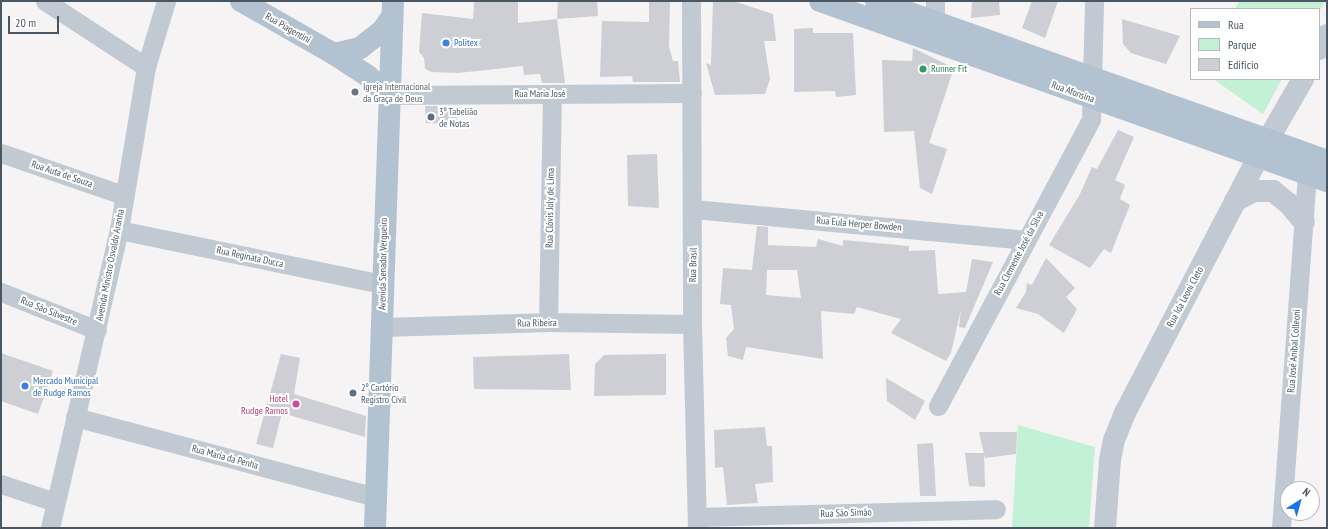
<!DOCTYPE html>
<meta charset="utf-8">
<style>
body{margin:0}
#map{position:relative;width:1328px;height:529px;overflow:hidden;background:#f5f3f3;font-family:"PT Sans Narrow",sans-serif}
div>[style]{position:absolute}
.green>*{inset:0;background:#c3f1d5}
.building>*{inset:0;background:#cdcfd5}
.minor>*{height:19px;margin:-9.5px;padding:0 9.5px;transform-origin:9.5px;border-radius:9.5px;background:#c1cad2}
.tertiary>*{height:22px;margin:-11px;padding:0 11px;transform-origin:11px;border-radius:11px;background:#c1cad2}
.primary>*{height:22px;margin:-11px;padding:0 11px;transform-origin:11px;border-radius:11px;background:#b3c2d1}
.dots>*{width:11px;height:11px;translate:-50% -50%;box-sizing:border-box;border:2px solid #fff;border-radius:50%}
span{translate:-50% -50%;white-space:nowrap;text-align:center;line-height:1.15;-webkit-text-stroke:4px #fff;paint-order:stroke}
.street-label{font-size:10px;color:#4a5661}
.shop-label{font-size:10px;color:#366cbe}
.left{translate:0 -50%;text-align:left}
.leisure-label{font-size:10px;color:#27864d}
.worship-label{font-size:10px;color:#5b616d}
.service-label{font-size:10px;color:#4e5e75}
.hotel-label{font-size:10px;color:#b23c85}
.right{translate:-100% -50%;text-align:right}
.frame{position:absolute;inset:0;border:2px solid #4a5661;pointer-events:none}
.legend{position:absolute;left:1190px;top:8px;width:130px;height:72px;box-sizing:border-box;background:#fff;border:1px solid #b7bbc0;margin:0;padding:5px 7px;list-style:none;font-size:12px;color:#4a5661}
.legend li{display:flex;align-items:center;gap:8px;height:20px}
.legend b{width:20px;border:1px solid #b7bbc0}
.north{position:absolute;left:1280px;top:481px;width:40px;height:40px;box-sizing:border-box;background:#fff;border:1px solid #b7bbc0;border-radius:50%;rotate:37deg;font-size:11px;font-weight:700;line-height:16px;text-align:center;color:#4a5661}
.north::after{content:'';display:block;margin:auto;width:14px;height:18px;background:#1a73e8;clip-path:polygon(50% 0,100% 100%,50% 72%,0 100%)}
.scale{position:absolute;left:8px;top:16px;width:51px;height:18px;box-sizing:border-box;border:2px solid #4a5661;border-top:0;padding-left:5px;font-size:12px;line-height:14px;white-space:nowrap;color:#4a5661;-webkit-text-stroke:3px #fff;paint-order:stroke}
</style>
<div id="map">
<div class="green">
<div style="clip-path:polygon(1240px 1px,1325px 1px,1319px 12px,1319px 9px,1235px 9px)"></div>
<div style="clip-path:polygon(1213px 79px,1282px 79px,1263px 114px)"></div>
<div style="clip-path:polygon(1018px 425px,1095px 447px,1089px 528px,1012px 528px)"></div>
</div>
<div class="building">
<div style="clip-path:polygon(474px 1px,518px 1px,518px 23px,557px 19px,565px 83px,542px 83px,540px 74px,524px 75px,523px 66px,458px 73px,432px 72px,425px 69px,424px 58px,419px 52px,422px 13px,473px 19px)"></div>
<div style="clip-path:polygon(558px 1px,597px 1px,598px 16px,557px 19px)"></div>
<div style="clip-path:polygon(649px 1px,670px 1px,669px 47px,673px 61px,678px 61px,680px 82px,633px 82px,632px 76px,600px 77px,602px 21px,649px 22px)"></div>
<div style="clip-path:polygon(713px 1px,733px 1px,773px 14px,776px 41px,764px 41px,770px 79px,765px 94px,715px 95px,706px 63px,711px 65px)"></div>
<div style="clip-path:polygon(972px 1px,999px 1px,1000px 15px,971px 18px)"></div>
<div style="clip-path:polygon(1032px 1px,1058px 1px,1045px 38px,1022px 28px)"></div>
<div style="clip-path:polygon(1122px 19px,1180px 36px,1166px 64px,1131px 53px,1123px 44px)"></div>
<div style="clip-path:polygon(813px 28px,813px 33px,853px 33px,856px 95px,836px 97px,835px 91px,794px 92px,794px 29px)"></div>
<div style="clip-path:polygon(913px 48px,954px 68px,929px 143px,947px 149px,932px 194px,920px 188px,914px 131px,884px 132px,882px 60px,912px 61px)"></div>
<div style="clip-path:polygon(425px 106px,456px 106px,457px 124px,426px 123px)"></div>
<div style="clip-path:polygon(1118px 130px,1134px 137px,1115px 180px,1125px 185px,1120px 199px,1130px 205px,1111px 253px,1104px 249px,1090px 268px,1049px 245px,1079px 196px,1092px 167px,1097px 169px)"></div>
<div style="clip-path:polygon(657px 154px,659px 208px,628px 206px,627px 155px)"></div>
<div style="clip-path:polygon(evenodd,757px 226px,768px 227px,768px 245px,816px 247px,818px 239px,843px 246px,843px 240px,909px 246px,909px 251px,935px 250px,938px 294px,966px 292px,972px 259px,993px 262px,965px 328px,959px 327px,961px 309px,951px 353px,946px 361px,891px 333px,901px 319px,857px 307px,854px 314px,821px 311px,823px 359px,746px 347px,743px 360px,728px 356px,726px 338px,734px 329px,731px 305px,720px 304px,723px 268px,752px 270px,757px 226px,767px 270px,797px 270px,801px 298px,766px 295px,767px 270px)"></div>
<div style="clip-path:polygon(1046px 258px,1075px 288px,1066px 297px,1077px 309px,1064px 333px,1038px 314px,1016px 308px,1026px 292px,1027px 283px,1032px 285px)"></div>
<div style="clip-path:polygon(1px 353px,53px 371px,38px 414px,1px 401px)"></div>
<div style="clip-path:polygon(281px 354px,300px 358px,294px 394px,366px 416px,365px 437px,282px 413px,273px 448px,256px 444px)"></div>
<div style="clip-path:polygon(569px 354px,571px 390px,474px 389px,473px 357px)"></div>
<div style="clip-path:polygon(666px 354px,666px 395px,594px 396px,595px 364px,604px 355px)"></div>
<div style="clip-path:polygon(886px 378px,925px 401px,915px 420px,887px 401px)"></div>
<div style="clip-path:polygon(765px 427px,767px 446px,772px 446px,773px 482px,755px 484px,758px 503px,727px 505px,723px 467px,715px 468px,714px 430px)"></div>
<div style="clip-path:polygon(979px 432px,1017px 432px,1016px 454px,985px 458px)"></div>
<div style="clip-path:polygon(933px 443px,936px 496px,920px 496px,917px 444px)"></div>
<div style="clip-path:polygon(965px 453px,984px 453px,985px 487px,969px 486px)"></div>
</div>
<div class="minor">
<div style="left:45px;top:1px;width:121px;rotate:33.2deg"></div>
<div style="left:691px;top:1px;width:323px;rotate:89.8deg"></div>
<div style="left:692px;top:324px;width:204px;rotate:88.6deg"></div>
<div style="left:935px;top:1px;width:21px;rotate:90deg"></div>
<div style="left:388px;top:95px;width:304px;rotate:-0.4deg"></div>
<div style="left:1px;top:153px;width:129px;rotate:19deg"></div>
<div style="left:693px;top:209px;width:333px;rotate:5.3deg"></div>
<div style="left:119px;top:230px;width:268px;rotate:11.6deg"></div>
<div style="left:1px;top:292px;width:103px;rotate:21.6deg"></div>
<div style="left:548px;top:322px;width:228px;rotate:-89deg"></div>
<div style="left:382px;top:327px;width:166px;rotate:-1.7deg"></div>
<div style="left:548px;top:322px;width:144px;rotate:0.8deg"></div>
<div style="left:938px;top:406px;width:325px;rotate:-61.9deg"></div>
<div style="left:1091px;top:119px;width:118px;rotate:-88.5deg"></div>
<div style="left:75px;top:417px;width:310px;rotate:14.9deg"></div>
<div style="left:1px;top:484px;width:57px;rotate:18.4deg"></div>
<div style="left:697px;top:517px;width:299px;rotate:-1.5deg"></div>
<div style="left:50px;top:528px;width:306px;rotate:-77deg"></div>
<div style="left:119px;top:230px;width:165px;rotate:-80.6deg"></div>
<div style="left:146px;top:67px;width:69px;rotate:-73.1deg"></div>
<div style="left:1281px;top:528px;width:355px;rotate:-85.8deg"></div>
</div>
<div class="tertiary">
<div style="left:1319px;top:49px;width:16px;rotate:-60deg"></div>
<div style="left:1235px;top:201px;width:21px;rotate:-28deg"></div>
<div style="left:1254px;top:191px;width:19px"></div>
<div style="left:1273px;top:191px;width:21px;rotate:39deg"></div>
<div style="left:1289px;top:204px;width:23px;rotate:50deg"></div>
<div style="left:1105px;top:528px;width:68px;rotate:-85.8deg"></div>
<div style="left:1110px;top:460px;width:20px;rotate:-79deg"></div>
<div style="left:1114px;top:440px;width:31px;rotate:-68deg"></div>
<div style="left:1126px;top:411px;width:286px;rotate:-62.5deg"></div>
<div style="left:1258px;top:157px;width:90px;rotate:-60deg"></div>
</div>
<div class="primary">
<div style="left:241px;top:1px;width:107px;rotate:29.7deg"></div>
<div style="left:334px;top:54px;width:40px;rotate:32.9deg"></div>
<div style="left:368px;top:76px;width:28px;rotate:44deg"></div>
<div style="left:820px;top:1px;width:538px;rotate:19.55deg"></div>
<div style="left:876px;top:1px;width:479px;rotate:19.5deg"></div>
<div style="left:334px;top:54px;width:27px;rotate:-13deg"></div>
<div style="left:360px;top:48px;width:28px;rotate:-38deg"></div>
<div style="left:382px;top:31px;width:16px;rotate:-55deg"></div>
<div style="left:375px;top:528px;width:527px;rotate:-88.04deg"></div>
</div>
<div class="dots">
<div style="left:446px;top:43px;background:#3f7fe0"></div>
<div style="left:923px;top:69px;background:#2e9e5b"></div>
<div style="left:355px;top:92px;background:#6b7280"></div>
<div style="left:431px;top:117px;background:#5c6f8a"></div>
<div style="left:25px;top:386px;background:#3f7fe0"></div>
<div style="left:353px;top:393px;background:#5c6f8a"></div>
<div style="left:296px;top:404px;background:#d1479c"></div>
</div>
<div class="street-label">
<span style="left:288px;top:28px;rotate:30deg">Rua Piagentini</span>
<span style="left:1073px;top:92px;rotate:20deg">Rua Afonsina</span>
<span style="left:540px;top:94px">Rua Maria José</span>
<span style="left:62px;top:174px;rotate:19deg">Rua Auta de Souza</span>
<span style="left:550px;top:208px;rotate:-89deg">Rua Clóvis Joly de Lima</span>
<span style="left:859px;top:224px;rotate:5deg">Rua Eula Herper Bowden</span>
<span style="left:1019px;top:253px;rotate:-62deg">Rua Clemente José da Silva</span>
<span style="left:250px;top:257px;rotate:12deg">Rua Reginata Ducca</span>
<span style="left:383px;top:264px;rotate:-89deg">Avenida Senador Vergueiro</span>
<span style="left:110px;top:265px;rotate:-79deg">Avenida Ministro Osvaldo Aranha</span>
<span style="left:693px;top:265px;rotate:-89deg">Rua Brasil</span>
<span style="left:1185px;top:297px;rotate:-62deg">Rua Ida Leoni Cleto</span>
<span style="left:49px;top:311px;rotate:22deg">Rua São Silvestre</span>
<span style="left:537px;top:323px;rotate:-1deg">Rua Ribeira</span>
<span style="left:1294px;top:351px;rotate:-86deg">Rua José Anibal Colleoni</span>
<span style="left:225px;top:457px;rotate:15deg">Rua Maria da Penha</span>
<span style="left:846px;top:513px;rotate:-2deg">Rua São Simão</span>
</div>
<div class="shop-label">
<span class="left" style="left:454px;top:43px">Politex</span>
<span class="left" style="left:33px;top:386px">Mercado Municipal<br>de Rudge Ramos</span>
</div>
<div class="leisure-label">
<span class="left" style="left:931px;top:69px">Runner Fit</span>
</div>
<div class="worship-label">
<span class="left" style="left:363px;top:92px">Igreja Internacional<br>da Graça de Deus</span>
</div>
<div class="service-label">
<span class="left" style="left:439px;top:117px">3º Tabelião<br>de Notas</span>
<span class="left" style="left:361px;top:393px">2º Cartório<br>Registro Cívil</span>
</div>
<div class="hotel-label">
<span class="right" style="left:288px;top:404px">Hotel<br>Rudge Ramos</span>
</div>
<div class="frame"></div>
<ul class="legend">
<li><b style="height:5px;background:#b3c2d1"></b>Rua</li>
<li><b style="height:11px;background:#c3f1d5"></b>Parque</li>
<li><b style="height:11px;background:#cdcfd5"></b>Edifício</li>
</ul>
<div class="north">N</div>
<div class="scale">20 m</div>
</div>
